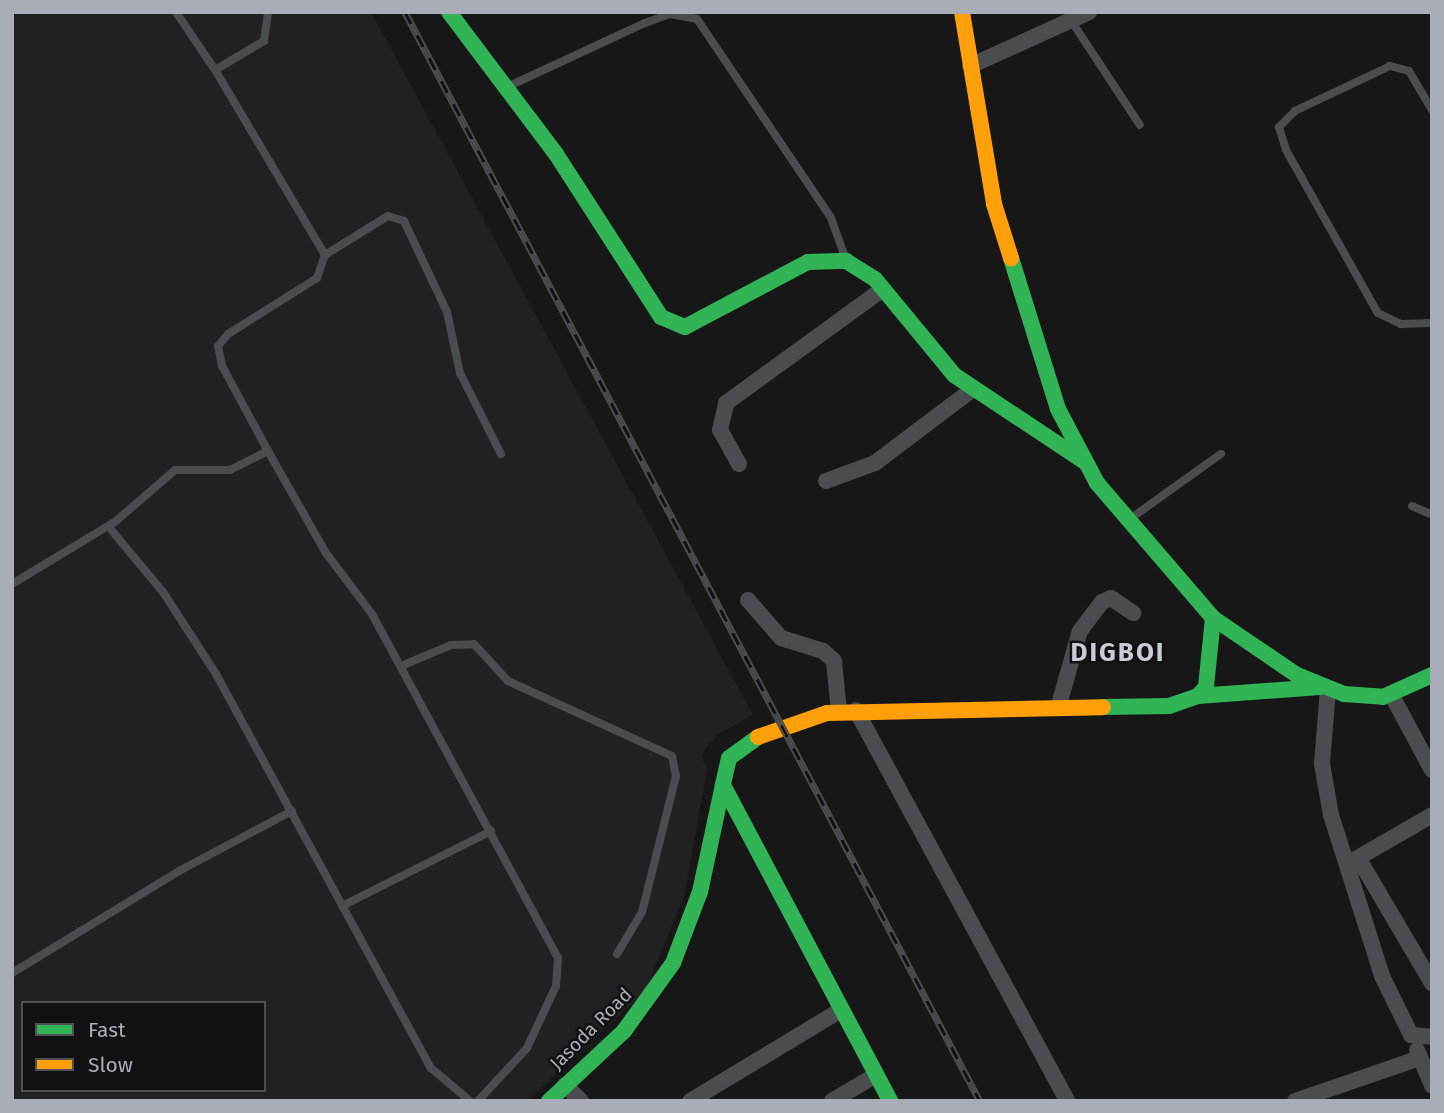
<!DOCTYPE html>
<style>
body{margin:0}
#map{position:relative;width:1444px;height:1113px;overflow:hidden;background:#171717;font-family:"Fira Sans",sans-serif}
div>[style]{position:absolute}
.built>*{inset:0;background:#212123}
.lane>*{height:8px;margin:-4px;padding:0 4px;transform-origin:4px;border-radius:4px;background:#4b4c50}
.street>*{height:16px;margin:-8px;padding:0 8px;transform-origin:8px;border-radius:8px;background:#4b4c50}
.fast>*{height:16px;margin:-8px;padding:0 8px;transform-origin:8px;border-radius:8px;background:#30b455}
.slow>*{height:16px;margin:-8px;padding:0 8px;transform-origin:8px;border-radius:8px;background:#ff9f0a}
.rail>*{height:7px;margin-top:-3.5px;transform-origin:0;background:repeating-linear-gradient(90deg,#111113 0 13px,#4b4c4f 0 26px);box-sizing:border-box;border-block:2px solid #4b4c4f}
span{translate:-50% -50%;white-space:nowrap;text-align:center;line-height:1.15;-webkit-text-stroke:5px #111113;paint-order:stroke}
.street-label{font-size:19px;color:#a8adb8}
.district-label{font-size:26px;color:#c9ccd4;font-weight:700;letter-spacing:2px}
.frame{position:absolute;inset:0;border:14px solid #a8adb8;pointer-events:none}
.legend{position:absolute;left:21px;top:1001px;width:245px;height:91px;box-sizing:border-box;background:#111113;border:2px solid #4d4f55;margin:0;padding:9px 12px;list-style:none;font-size:21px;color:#a8adb8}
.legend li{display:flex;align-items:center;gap:14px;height:35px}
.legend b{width:35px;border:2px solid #4d4f55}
</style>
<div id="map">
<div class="built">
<div style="clip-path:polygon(evenodd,12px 12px,371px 12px,753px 715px,717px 735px,701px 755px,707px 769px,684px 897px,645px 991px,528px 1101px,12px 1101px,12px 12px,23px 1003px,264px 1003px,264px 1090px,23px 1090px,23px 1003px)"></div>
</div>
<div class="lane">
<div style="left:176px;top:12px;width:70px;rotate:56.1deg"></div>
<div style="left:1072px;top:22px;width:123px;rotate:56.6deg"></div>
<div style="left:509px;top:86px;width:150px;rotate:-24.9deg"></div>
<div style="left:645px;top:23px;width:27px;rotate:-20deg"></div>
<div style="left:670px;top:14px;width:27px;rotate:10deg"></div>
<div style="left:697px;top:19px;width:240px;rotate:56deg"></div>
<div style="left:831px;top:218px;width:45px;rotate:70.3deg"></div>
<div style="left:1432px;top:110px;width:45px;rotate:-120.5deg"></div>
<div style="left:1409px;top:71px;width:20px;rotate:-165deg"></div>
<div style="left:1390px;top:66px;width:105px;rotate:154.7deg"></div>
<div style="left:1295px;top:111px;width:23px;rotate:135deg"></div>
<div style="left:1279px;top:127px;width:24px;rotate:73deg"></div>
<div style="left:1286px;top:150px;width:187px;rotate:60.6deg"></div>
<div style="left:1378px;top:313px;width:25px;rotate:26deg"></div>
<div style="left:1401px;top:324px;width:31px;rotate:-2deg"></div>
<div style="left:325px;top:255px;width:74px;rotate:-31.8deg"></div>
<div style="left:388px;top:216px;width:17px;rotate:17deg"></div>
<div style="left:404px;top:221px;width:101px;rotate:64.7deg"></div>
<div style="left:447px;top:312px;width:62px;rotate:78deg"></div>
<div style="left:460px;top:373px;width:91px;rotate:63.2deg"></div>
<div style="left:268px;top:451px;width:117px;rotate:60.4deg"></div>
<div style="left:326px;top:553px;width:76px;rotate:53deg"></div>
<div style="left:372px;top:614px;width:391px;rotate:61.6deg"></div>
<div style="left:558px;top:958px;width:28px;rotate:94deg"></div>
<div style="left:556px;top:986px;width:68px;rotate:115.1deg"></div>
<div style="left:527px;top:1048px;width:72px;rotate:132.8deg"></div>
<div style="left:1412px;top:506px;width:22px;rotate:24deg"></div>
<div style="left:1134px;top:516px;width:107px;rotate:-35.5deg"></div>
<div style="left:108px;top:526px;width:86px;rotate:50.2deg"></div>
<div style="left:163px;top:592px;width:98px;rotate:57.1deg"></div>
<div style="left:216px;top:674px;width:449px;rotate:61.4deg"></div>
<div style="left:431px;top:1068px;width:51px;rotate:40.2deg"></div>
<div style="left:12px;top:584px;width:122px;rotate:-31.2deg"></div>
<div style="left:116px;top:521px;width:78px;rotate:-40.8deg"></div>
<div style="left:175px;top:470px;width:55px"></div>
<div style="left:230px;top:470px;width:42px;rotate:-26.6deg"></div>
<div style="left:268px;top:451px;width:97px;rotate:-118.4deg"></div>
<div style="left:222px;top:366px;width:20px;rotate:-101deg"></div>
<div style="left:218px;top:346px;width:16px;rotate:-50deg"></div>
<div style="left:228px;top:334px;width:105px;rotate:-32.2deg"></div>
<div style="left:317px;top:278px;width:24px;rotate:-71deg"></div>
<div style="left:325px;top:255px;width:215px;rotate:-120.7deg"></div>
<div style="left:215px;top:70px;width:57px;rotate:-30.6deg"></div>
<div style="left:264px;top:41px;width:29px;rotate:-82deg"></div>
<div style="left:401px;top:666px;width:54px;rotate:-22.8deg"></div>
<div style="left:451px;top:645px;width:23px;rotate:-2deg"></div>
<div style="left:474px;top:644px;width:50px;rotate:47.4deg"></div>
<div style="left:508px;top:681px;width:180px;rotate:24.6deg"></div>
<div style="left:672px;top:756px;width:20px;rotate:79deg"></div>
<div style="left:676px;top:776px;width:140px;rotate:104deg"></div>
<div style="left:642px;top:912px;width:49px;rotate:120.8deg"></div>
<div style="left:342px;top:906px;width:167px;rotate:-26.7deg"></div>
<div style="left:12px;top:973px;width:196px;rotate:-31.4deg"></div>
<div style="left:179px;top:871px;width:128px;rotate:-28deg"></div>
</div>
<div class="street">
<div style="left:970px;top:66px;width:131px;rotate:-24.4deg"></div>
<div style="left:739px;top:464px;width:39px;rotate:-119deg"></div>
<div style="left:720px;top:430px;width:28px;rotate:-77deg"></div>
<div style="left:726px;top:403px;width:194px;rotate:-36deg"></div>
<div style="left:826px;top:481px;width:52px;rotate:-20.2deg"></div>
<div style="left:875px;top:463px;width:123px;rotate:-37.1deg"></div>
<div style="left:748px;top:600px;width:50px;rotate:49deg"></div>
<div style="left:781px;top:638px;width:44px;rotate:17.2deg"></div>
<div style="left:823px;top:651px;width:15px;rotate:42deg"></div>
<div style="left:834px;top:661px;width:51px;rotate:84.4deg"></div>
<div style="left:1328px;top:689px;width:75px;rotate:94.6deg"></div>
<div style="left:1322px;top:764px;width:52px;rotate:80deg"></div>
<div style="left:1331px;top:815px;width:169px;rotate:72.4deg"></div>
<div style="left:1382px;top:976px;width:66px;rotate:63.8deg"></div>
<div style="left:1411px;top:1035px;width:21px;rotate:5deg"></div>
<div style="left:1391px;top:694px;width:86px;rotate:61.7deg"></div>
<div style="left:1058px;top:708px;width:80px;rotate:-74.1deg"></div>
<div style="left:1080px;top:631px;width:36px;rotate:-53deg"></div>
<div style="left:1102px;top:602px;width:10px;rotate:-24deg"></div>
<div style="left:1111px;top:598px;width:27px;rotate:34deg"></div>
<div style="left:856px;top:710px;width:444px;rotate:61.6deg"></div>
<div style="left:1360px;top:861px;width:142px;rotate:59.5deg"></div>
<div style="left:1349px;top:863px;width:96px;rotate:-30deg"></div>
<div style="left:1417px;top:1050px;width:39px;rotate:67deg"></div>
<div style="left:565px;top:1085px;width:23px;rotate:45deg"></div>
<div style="left:690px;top:1101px;width:176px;rotate:-31.1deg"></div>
<div style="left:832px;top:1101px;width:51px;rotate:-30.6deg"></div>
<div style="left:1295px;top:1101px;width:132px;rotate:-19deg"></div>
</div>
<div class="fast">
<div style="left:449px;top:12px;width:178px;rotate:53deg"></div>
<div style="left:556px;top:154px;width:194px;rotate:57.2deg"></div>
<div style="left:661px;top:317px;width:26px;rotate:23deg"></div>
<div style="left:685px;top:327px;width:139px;rotate:-27.9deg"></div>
<div style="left:808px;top:262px;width:38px;rotate:-2deg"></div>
<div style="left:846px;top:261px;width:34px;rotate:32deg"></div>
<div style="left:875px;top:279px;width:124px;rotate:50.5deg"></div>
<div style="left:954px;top:375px;width:157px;rotate:33.6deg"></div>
<div style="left:1011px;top:258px;width:158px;rotate:72.7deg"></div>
<div style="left:1058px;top:409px;width:84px;rotate:62.2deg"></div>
<div style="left:1097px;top:483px;width:178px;rotate:49.3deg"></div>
<div style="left:1213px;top:618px;width:69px;rotate:95.8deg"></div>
<div style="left:1206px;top:687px;width:12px;rotate:132deg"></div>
<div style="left:1198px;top:696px;width:31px;rotate:161deg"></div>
<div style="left:1169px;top:706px;width:66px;rotate:179.1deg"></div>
<div style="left:1213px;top:618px;width:102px;rotate:34.2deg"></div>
<div style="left:1297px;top:675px;width:51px;rotate:22deg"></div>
<div style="left:1344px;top:694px;width:39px;rotate:4deg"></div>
<div style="left:1383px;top:697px;width:54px;rotate:-24.2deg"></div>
<div style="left:1198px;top:696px;width:122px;rotate:-4.2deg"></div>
<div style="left:758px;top:737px;width:36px;rotate:144deg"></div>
<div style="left:729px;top:758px;width:28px;rotate:103deg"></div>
<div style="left:723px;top:785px;width:357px;rotate:62.1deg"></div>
<div style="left:549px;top:1101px;width:103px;rotate:-43deg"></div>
<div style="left:624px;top:1031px;width:84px;rotate:-54.2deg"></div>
<div style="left:673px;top:963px;width:76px;rotate:-69.2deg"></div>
<div style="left:700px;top:892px;width:109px;rotate:-77.9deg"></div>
</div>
<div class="slow">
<div style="left:962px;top:12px;width:195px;rotate:80.5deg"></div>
<div style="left:994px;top:204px;width:57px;rotate:72.5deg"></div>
<div style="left:758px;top:737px;width:73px;rotate:-19.2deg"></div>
<div style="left:827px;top:713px;width:276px;rotate:-1.2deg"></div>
</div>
<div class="rail">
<div style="left:405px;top:12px;width:1231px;rotate:62.17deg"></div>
</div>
<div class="street-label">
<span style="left:591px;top:1029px;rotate:-45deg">Jasoda Road</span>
</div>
<div class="district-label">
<span style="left:1118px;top:653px">DIGBOI</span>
</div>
<div class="frame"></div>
<ul class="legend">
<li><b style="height:9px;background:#30b455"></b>Fast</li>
<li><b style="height:9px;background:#ff9f0a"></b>Slow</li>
</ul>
</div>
